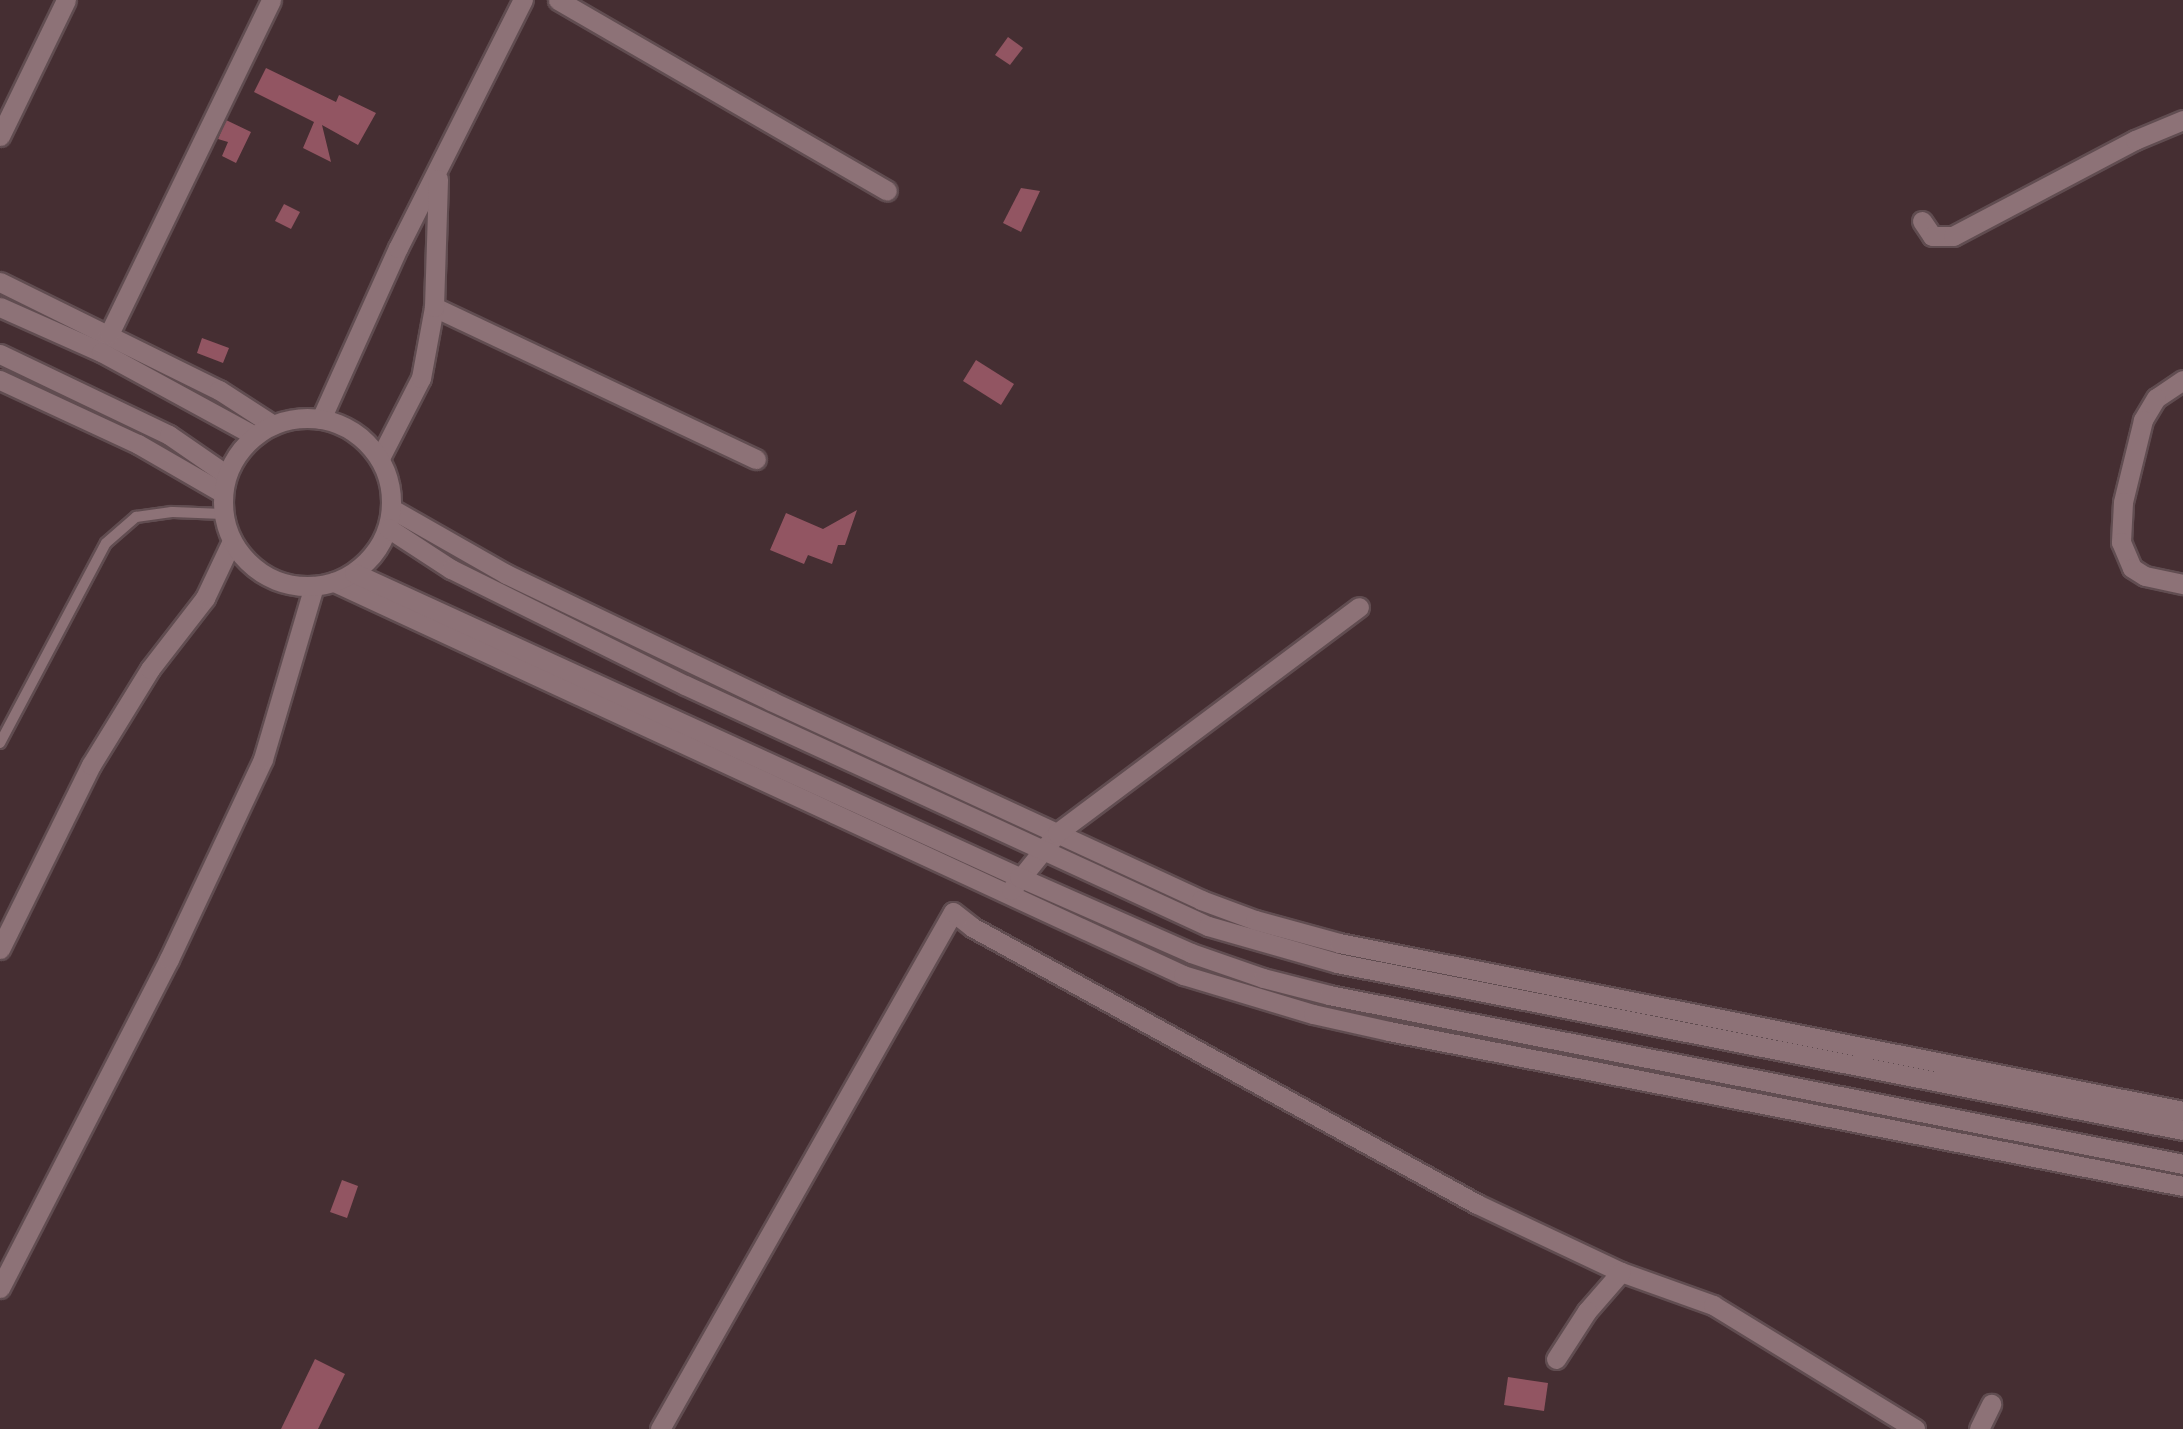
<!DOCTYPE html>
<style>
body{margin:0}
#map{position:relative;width:2183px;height:1429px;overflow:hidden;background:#452e32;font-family:"Source Sans 3",sans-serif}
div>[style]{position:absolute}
.building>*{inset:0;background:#925562}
.roads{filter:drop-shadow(2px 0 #614d51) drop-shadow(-2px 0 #614d51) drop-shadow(0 2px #614d51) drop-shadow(0 -2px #614d51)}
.service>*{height:10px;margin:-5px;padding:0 5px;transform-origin:5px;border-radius:5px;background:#8d7277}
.minor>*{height:19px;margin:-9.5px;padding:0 9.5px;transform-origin:9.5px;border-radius:9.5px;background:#8d7277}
.secondary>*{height:19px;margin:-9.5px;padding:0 9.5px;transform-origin:9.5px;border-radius:9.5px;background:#8d7277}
.secondary>.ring{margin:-9.5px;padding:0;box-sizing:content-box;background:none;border:19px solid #8d7277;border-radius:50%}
span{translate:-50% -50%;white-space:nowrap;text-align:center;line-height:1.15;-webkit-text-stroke:6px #3a2428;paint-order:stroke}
</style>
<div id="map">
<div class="building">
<div style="clip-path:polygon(1008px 37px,1023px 48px,1010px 65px,995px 55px)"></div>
<div style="clip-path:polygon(266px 68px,336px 102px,339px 95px,376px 113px,358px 145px,322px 125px,331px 162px,303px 148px,314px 122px,254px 92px)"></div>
<div style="clip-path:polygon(226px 120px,251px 132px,236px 163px,222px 156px,228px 142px,218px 139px)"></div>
<div style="clip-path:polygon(1021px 188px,1040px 191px,1021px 232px,1003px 223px)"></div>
<div style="clip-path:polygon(284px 204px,300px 212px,291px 229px,275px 221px)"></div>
<div style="clip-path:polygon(202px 338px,229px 348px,223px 363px,197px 353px)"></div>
<div style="clip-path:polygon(976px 360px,1014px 384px,1001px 405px,963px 381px)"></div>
<div style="clip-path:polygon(857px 510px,845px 545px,838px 545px,832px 564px,808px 555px,804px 564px,770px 550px,786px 513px,823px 529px)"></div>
<div style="clip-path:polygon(342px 1180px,358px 1186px,347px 1218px,330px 1212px)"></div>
<div style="clip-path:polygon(315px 1359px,345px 1374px,318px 1429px,281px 1429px)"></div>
<div style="clip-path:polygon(1508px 1377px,1548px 1383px,1544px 1411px,1504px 1405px)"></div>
</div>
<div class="roads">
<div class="service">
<div style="left:0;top:743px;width:226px;rotate:-62.1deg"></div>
<div style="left:106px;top:543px;width:40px;rotate:-41deg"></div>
<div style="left:136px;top:517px;width:36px;rotate:-8deg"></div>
<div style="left:172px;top:512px;width:52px;rotate:2.2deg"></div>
</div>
<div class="minor">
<div style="left:558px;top:0;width:380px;rotate:30.1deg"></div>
<div style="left:0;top:136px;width:151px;rotate:-64.1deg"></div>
<div style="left:1922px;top:221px;width:18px;rotate:56deg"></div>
<div style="left:1932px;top:236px;width:21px"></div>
<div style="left:1953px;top:236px;width:206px;rotate:-27.8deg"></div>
<div style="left:2135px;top:140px;width:52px;rotate:-22.6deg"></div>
<div style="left:0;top:282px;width:244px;rotate:26.3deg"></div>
<div style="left:219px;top:390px;width:64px;rotate:32.9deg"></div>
<div style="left:434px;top:307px;width:356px;rotate:25.3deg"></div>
<div style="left:109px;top:334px;width:371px;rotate:-64.1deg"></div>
<div style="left:0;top:380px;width:152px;rotate:24.9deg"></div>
<div style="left:138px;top:444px;width:98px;rotate:30deg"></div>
<div style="left:2183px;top:380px;width:32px;rotate:146deg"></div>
<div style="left:2156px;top:398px;width:26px;rotate:121deg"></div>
<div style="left:2143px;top:420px;width:84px;rotate:103.7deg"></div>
<div style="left:2123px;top:502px;width:40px;rotate:92.9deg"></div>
<div style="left:2121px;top:542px;width:28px;rotate:67deg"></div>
<div style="left:2132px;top:568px;width:15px;rotate:32deg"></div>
<div style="left:2145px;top:576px;width:39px;rotate:12deg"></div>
<div style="left:321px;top:419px;width:188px;rotate:-65.8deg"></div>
<div style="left:398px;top:248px;width:278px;rotate:-63.3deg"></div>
<div style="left:380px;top:458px;width:90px;rotate:-62.9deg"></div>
<div style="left:421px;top:378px;width:72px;rotate:-79.6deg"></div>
<div style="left:434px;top:307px;width:128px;rotate:-88.2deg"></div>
<div style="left:392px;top:509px;width:131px;rotate:29.7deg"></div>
<div style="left:506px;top:574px;width:294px;rotate:25.6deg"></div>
<div style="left:771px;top:701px;width:474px;rotate:24.8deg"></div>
<div style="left:1201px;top:900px;width:58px;rotate:20.3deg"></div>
<div style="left:1255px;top:920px;width:87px;rotate:15.3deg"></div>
<div style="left:1339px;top:943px;width:861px;rotate:11.26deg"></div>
<div style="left:334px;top:582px;width:936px;rotate:24.84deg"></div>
<div style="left:1183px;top:975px;width:136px;rotate:16.7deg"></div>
<div style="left:1313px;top:1014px;width:78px;rotate:12.6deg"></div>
<div style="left:1389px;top:1031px;width:809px;rotate:11.05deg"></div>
<div style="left:1011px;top:890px;width:73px;rotate:-51.1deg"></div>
<div style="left:1057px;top:833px;width:377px;rotate:-36.8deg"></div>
<div style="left:0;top:949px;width:205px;rotate:-63.7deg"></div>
<div style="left:91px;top:765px;width:113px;rotate:-58.4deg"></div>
<div style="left:150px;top:669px;width:90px;rotate:-52.2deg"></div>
<div style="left:205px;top:598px;width:63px;rotate:-64.7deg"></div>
<div style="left:1621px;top:1272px;width:98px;rotate:19.7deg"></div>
<div style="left:1713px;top:1305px;width:237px;rotate:31.5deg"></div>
<div style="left:0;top:1288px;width:370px;rotate:-62.8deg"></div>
<div style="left:169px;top:959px;width:221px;rotate:-64.8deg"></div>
<div style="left:263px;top:759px;width:180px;rotate:-73.6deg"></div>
<div style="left:660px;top:1429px;width:594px;rotate:-60.46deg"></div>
<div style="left:953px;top:912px;width:24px;rotate:38deg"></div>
<div style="left:972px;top:927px;width:576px;rotate:28.75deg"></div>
<div style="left:1477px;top:1204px;width:159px;rotate:25.3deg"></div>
<div style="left:1621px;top:1272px;width:52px;rotate:131.1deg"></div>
<div style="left:1587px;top:1311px;width:57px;rotate:122.9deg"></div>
<div style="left:1979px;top:1429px;width:28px;rotate:-64deg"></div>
</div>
<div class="secondary">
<div style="left:0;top:307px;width:111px;rotate:24deg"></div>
<div style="left:101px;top:352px;width:175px;rotate:28.6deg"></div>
<div style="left:0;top:354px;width:187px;rotate:25.6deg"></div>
<div style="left:169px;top:435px;width:70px;rotate:34.6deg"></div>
<div class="ring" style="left:223px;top:418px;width:149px;height:149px"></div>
<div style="left:388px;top:528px;width:75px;rotate:33.1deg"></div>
<div style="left:451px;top:569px;width:261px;rotate:26.4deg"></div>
<div style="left:685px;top:685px;width:576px;rotate:24.74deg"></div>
<div style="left:1208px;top:926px;width:134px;rotate:16deg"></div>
<div style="left:1337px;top:963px;width:862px;rotate:11.17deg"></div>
<div style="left:354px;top:573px;width:731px;rotate:24.57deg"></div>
<div style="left:1019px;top:877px;width:188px;rotate:23.8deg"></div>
<div style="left:1191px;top:953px;width:76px;rotate:19.1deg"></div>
<div style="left:1263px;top:978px;width:68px;rotate:14.4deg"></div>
<div style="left:1329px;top:995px;width:871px;rotate:11.19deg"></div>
</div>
</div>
</div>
